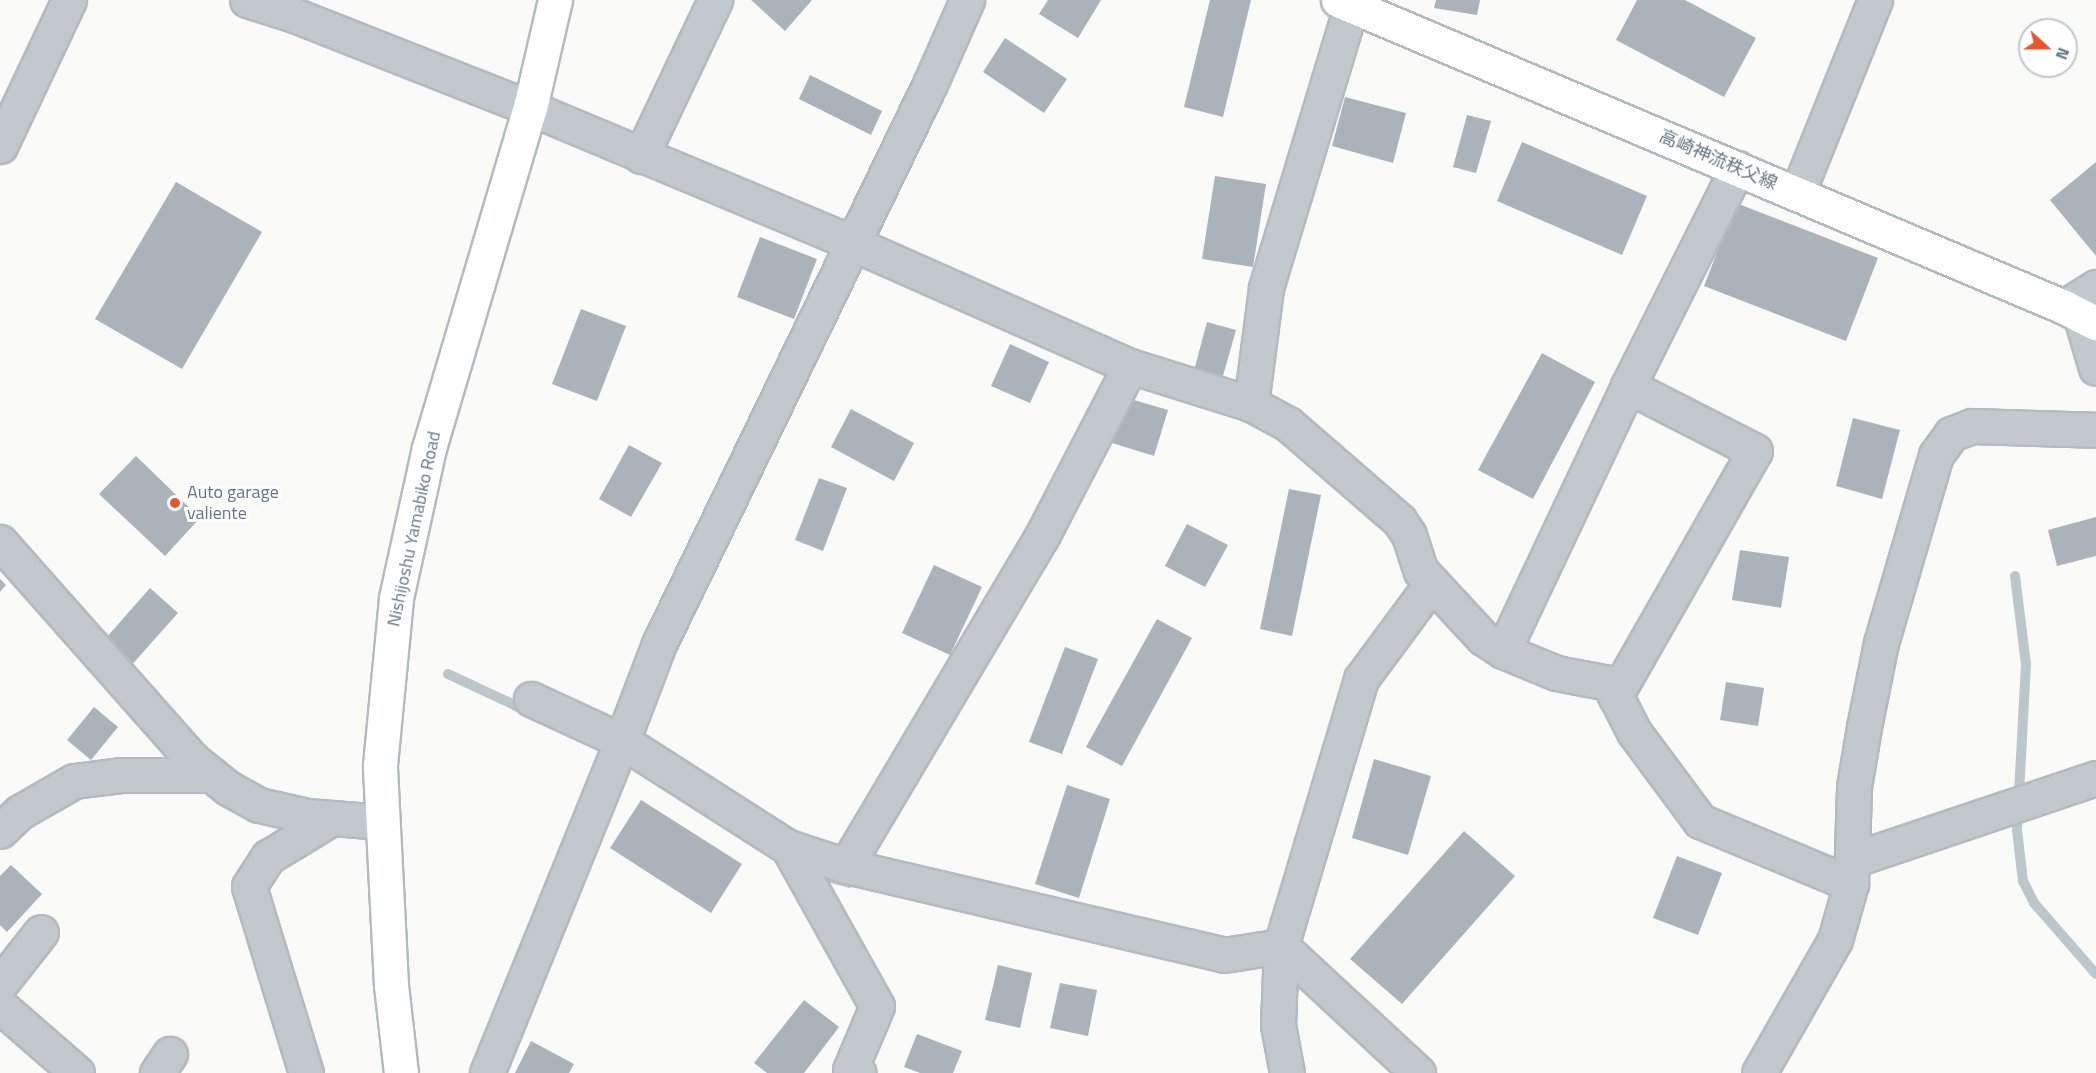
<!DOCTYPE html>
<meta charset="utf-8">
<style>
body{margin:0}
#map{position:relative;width:2096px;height:1073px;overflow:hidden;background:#fafaf8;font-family:"Titillium Web","Noto Sans JP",sans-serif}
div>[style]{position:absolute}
.stream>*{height:10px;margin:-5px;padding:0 5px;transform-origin:5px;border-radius:5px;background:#bbc7cb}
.building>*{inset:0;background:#aab3b9}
.roads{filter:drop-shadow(2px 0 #b5babe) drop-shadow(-2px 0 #b5babe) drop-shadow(0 2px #b5babe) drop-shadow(0 -2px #b5babe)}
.minor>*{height:33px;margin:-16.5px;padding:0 16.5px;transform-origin:16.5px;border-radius:16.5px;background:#c3c8cc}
.major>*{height:33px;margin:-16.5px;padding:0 16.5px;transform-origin:16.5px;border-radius:16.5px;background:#fff}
.highway>*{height:33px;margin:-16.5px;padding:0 16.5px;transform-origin:16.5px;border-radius:16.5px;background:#fff}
.dots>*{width:16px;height:16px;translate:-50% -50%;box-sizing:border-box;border:3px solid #fff;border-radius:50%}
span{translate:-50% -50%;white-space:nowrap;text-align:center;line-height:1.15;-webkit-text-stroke:6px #fff;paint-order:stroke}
.street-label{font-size:18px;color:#657683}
.poi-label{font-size:18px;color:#657683}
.left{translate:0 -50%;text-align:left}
.north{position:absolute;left:2018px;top:18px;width:60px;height:60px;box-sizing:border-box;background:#fff;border:2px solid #c1c8cd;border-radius:50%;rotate:111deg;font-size:16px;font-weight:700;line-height:24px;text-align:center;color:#657683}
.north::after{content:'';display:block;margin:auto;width:21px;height:27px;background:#e4572e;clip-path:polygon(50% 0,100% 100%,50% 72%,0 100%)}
</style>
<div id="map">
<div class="stream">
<div style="left:2015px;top:576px;width:89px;rotate:82.9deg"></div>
<div style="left:2026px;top:664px;width:166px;rotate:93.1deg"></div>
<div style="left:2017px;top:830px;width:51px;rotate:83.3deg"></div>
<div style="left:2023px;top:881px;width:25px;rotate:63deg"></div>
<div style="left:2034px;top:903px;width:94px;rotate:48.9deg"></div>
<div style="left:448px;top:674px;width:89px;rotate:25.1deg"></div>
<div style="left:810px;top:872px;width:41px;rotate:15.4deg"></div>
</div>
<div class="building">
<div style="clip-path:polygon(751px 0,812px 0,785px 31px)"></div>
<div style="clip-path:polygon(1048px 0,1101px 0,1078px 38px,1039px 14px)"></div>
<div style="clip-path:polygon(1210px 0,1251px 0,1223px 117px,1184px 107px)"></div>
<div style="clip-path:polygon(1436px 0,1480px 0,1477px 15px,1434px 8px)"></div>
<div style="clip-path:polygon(1637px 0,1685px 0,1756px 38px,1724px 97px,1616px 40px)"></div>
<div style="clip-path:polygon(1005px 38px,1067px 79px,1044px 113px,983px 72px)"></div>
<div style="clip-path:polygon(810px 75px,882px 111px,871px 135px,799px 99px)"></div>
<div style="clip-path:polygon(1345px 97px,1406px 113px,1393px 163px,1332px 146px)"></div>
<div style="clip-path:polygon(1467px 115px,1491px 121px,1476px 173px,1453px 167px)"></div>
<div style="clip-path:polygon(1522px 142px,1647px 196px,1622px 255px,1497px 201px)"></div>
<div style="clip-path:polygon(2096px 162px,2096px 256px,2050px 200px)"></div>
<div style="clip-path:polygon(1215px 176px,1266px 184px,1253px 267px,1202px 259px)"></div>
<div style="clip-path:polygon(176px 182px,262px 232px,182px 369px,95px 319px)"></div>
<div style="clip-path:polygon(1736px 203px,1878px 258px,1846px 341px,1704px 286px)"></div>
<div style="clip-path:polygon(760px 237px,817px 259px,794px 319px,737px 297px)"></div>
<div style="clip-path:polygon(581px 309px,626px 326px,597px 401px,552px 384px)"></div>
<div style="clip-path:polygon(1207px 322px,1236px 330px,1217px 397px,1189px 389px)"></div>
<div style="clip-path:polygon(1010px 344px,1049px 362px,1030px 403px,991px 386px)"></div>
<div style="clip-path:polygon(1542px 353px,1595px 382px,1533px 499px,1478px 470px)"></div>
<div style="clip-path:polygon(1127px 398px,1168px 410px,1154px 456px,1112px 443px)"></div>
<div style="clip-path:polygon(851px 409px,914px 443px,894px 481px,831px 447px)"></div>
<div style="clip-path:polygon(1853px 418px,1900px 430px,1882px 499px,1836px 486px)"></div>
<div style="clip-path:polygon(629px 445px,662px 463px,631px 517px,599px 499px)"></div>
<div style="clip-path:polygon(136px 456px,200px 518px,165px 556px,99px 494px)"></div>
<div style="clip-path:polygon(819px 478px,847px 488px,823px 551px,795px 540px)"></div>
<div style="clip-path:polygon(1289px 489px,1321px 495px,1292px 636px,1260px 629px)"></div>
<div style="clip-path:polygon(2096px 517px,2096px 556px,2057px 566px,2048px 530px)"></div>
<div style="clip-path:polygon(1187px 524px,1228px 545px,1205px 587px,1165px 566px)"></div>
<div style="clip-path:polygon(1740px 550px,1789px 557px,1781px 608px,1732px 600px)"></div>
<div style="clip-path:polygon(934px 565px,982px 587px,950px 655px,902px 633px)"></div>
<div style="clip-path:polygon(0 579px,6px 585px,0 592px)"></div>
<div style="clip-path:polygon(150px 588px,178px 613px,120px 678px,92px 654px)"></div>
<div style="clip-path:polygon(1157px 619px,1192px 638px,1122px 766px,1086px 747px)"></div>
<div style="clip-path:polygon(1065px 647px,1098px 659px,1062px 754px,1029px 742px)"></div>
<div style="clip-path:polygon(1726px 682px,1764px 688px,1758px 726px,1720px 720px)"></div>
<div style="clip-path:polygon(94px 707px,118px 727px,91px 760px,67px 740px)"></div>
<div style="clip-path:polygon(1374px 759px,1431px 776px,1408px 855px,1352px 838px)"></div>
<div style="clip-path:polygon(1067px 785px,1110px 799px,1079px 898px,1035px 884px)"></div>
<div style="clip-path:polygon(641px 800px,742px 864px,711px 913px,610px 848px)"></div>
<div style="clip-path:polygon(1464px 831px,1515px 876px,1402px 1004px,1350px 959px)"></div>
<div style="clip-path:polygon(1677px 856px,1722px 873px,1698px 935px,1653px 918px)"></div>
<div style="clip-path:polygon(11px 865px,42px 894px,7px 932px,0 925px,0 876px)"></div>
<div style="clip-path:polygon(998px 965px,1032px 973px,1020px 1028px,985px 1020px)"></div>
<div style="clip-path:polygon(1060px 983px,1097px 990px,1088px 1036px,1050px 1028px)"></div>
<div style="clip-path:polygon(804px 1000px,839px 1027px,804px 1073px,767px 1073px,754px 1063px)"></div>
<div style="clip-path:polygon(917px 1034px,962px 1051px,953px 1073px,920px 1073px,904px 1067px)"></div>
<div style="clip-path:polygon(531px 1041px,574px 1064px,569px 1073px,515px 1073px)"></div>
</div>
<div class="roads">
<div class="minor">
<div style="left:247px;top:0;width:49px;rotate:17.7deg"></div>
<div style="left:294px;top:15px;width:254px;rotate:21.5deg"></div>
<div style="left:530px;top:108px;width:349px;rotate:22.7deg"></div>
<div style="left:852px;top:243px;width:304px;rotate:23.9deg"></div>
<div style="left:1130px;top:366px;width:127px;rotate:17.4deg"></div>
<div style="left:1251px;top:404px;width:42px;rotate:28.4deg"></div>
<div style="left:1288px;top:424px;width:147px;rotate:40.9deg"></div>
<div style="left:1399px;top:520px;width:18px;rotate:56deg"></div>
<div style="left:1409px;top:535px;width:38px;rotate:72deg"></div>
<div style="left:1421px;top:571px;width:91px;rotate:47.2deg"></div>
<div style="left:1483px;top:638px;width:24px;rotate:33deg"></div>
<div style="left:1503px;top:651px;width:57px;rotate:22.5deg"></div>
<div style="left:1556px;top:673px;width:54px;rotate:10.7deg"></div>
<div style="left:1609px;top:683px;width:55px;rotate:63deg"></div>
<div style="left:1634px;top:732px;width:111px;rotate:53.4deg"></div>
<div style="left:1700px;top:821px;width:164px;rotate:22.6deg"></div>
<div style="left:0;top:146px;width:161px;rotate:-64.7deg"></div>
<div style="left:641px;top:156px;width:173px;rotate:-64.6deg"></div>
<div style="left:1797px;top:194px;width:209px;rotate:-68.1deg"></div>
<div style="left:2064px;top:307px;width:38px;rotate:-32deg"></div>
<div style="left:2081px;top:317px;width:53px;rotate:73.6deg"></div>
<div style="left:1251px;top:404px;width:117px;rotate:-82.6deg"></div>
<div style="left:1266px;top:288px;width:295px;rotate:-73.2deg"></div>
<div style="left:0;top:542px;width:290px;rotate:48.5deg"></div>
<div style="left:192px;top:759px;width:46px;rotate:38.9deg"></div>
<div style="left:228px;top:788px;width:35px;rotate:29deg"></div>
<div style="left:259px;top:805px;width:49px;rotate:12.9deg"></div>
<div style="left:307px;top:816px;width:76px;rotate:4.5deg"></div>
<div style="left:1503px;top:651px;width:293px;rotate:-64.7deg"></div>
<div style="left:1628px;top:386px;width:244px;rotate:-63.4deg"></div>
<div style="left:1615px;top:696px;width:282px;rotate:-60.3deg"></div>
<div style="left:1755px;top:451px;width:143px;rotate:-152.9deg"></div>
<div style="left:531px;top:699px;width:100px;rotate:24.8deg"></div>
<div style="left:622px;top:741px;width:197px;rotate:32.6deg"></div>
<div style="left:788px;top:847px;width:61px;rotate:18.1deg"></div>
<div style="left:846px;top:866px;width:388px;rotate:13.2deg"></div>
<div style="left:1224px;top:955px;width:58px;rotate:-9deg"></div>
<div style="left:1281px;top:946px;width:187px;rotate:42.8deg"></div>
<div style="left:0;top:831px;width:28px;rotate:-44deg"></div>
<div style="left:20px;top:812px;width:62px;rotate:-29.9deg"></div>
<div style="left:74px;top:781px;width:47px;rotate:-7.3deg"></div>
<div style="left:121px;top:775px;width:91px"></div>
<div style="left:788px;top:847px;width:182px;rotate:60.8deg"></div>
<div style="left:877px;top:1006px;width:69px;rotate:112.9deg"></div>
<div style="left:850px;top:1070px;width:9px;rotate:18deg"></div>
<div style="left:1852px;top:860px;width:257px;rotate:-18.6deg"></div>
<div style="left:846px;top:866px;width:384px;rotate:-59.3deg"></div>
<div style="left:1042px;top:536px;width:191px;rotate:-62.6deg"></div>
<div style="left:0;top:984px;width:66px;rotate:-51.7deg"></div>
<div style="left:0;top:1006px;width:102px;rotate:41deg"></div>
<div style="left:157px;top:1073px;width:23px;rotate:-56deg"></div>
<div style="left:306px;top:1073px;width:195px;rotate:-107deg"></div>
<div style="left:249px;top:886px;width:35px;rotate:-57deg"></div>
<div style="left:268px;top:857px;width:75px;rotate:-31.4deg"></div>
<div style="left:487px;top:1073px;width:358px;rotate:-67.9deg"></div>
<div style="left:622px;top:741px;width:104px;rotate:-69.1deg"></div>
<div style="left:659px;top:644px;width:622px;rotate:-64.18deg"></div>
<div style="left:930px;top:84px;width:92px;rotate:-66.2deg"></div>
<div style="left:1287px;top:1073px;width:49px;rotate:-100.6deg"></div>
<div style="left:1278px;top:1025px;width:79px;rotate:-87.8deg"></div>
<div style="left:1281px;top:946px;width:279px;rotate:-73.3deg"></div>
<div style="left:1361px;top:679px;width:119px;rotate:-53.5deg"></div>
<div style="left:1759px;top:1073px;width:153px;rotate:-60.3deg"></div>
<div style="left:1835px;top:940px;width:58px;rotate:-74.1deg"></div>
<div style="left:1851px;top:884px;width:97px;rotate:-88.2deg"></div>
<div style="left:1854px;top:787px;width:61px;rotate:-80.5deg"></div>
<div style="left:1864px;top:727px;width:86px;rotate:-78.6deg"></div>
<div style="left:1881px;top:643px;width:196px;rotate:-73.7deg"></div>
<div style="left:1936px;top:455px;width:26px;rotate:-54deg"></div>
<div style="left:1951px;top:434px;width:22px;rotate:-21deg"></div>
<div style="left:1972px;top:426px;width:124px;rotate:1.8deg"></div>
</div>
<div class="major">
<div style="left:1338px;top:0;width:788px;rotate:22.92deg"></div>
<div style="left:2064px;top:307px;width:36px;rotate:27deg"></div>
</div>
<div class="highway">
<div style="left:401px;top:1073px;width:89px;rotate:-96.5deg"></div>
<div style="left:391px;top:985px;width:220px;rotate:-92.9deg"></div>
<div style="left:380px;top:765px;width:168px;rotate:-84.5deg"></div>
<div style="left:396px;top:598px;width:154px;rotate:-77.6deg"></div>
<div style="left:429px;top:448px;width:355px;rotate:-73.5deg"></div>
<div style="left:530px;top:108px;width:111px;rotate:-77deg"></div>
</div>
</div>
<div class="dots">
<div style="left:175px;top:503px;background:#e4572e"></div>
</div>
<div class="street-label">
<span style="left:1718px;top:160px;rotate:23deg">高崎神流秩父線</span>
<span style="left:414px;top:529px;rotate:-78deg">Nishijoshu Yamabiko Road</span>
</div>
<div class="poi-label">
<span class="left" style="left:187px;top:503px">Auto garage<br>valiente</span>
</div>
<div class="north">N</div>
</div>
